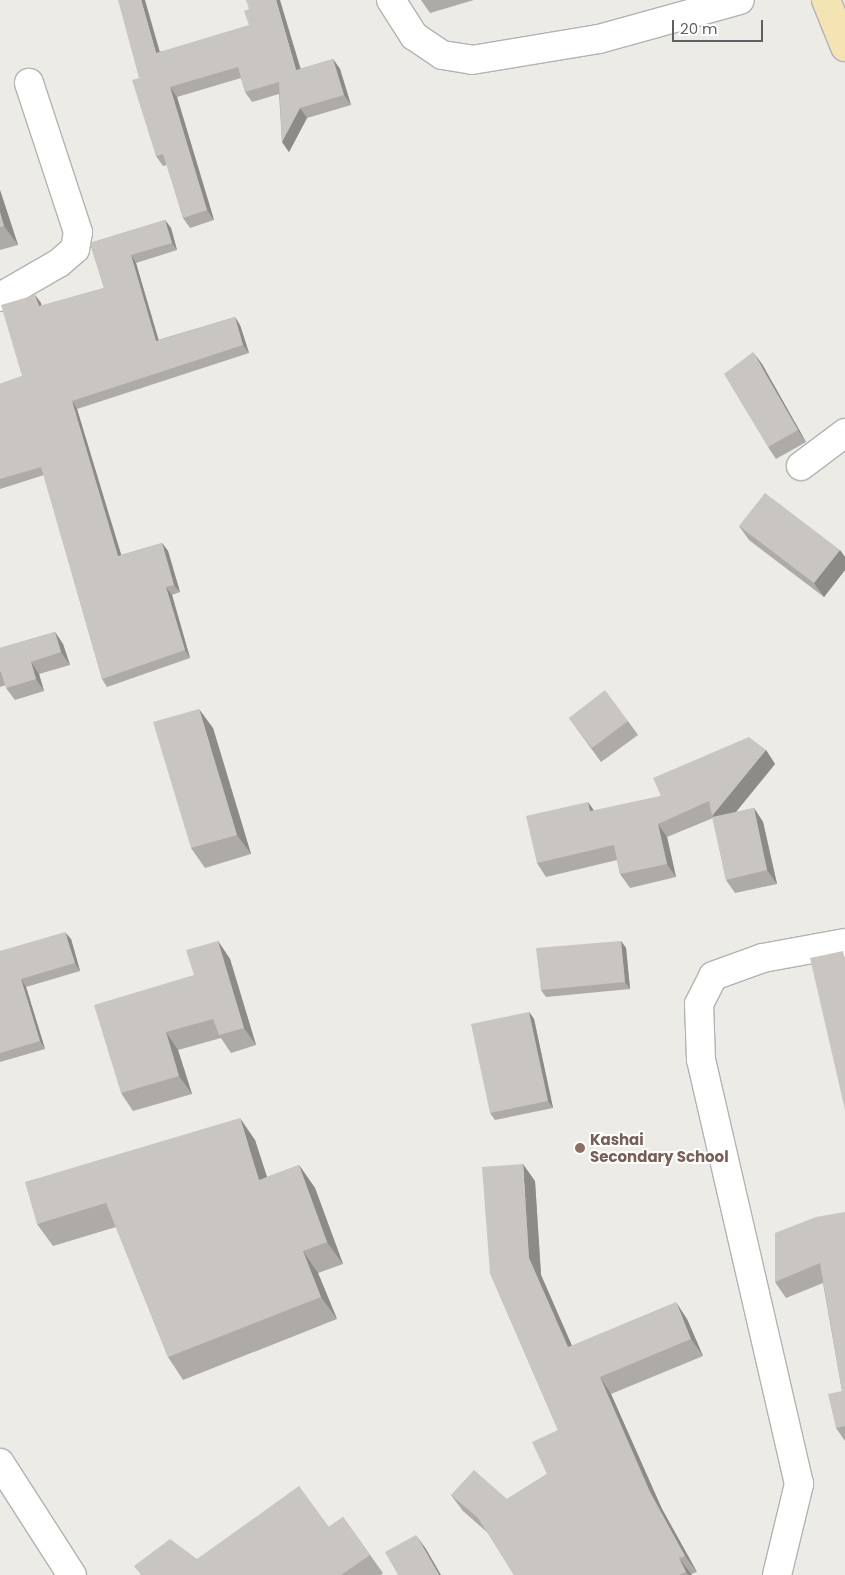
<!DOCTYPE html>
<style>
body{margin:0}
#map{position:relative;width:845px;height:1575px;overflow:hidden;background:#edebe5;font-family:Poppins,sans-serif}
div>[style]{position:absolute}
.roads{filter:drop-shadow(1px 0 #b0b3b6) drop-shadow(-1px 0 #b0b3b6) drop-shadow(0 1px #b0b3b6) drop-shadow(0 -1px #b0b3b6)}
.minor>*{height:28px;margin:-14px;padding:0 14px;transform-origin:14px;border-radius:14px;background:#fff}
.major>*{height:28px;margin:-14px;padding:0 14px;transform-origin:14px;border-radius:14px;background:#f5e4b3}
.wall>*{inset:0;background:#adaaa7}
.shaded-wall>*{inset:0;background:#8d8b88}
.building>*{inset:0;background:#c9c6c2}
.dots>*{width:14px;height:14px;translate:-50% -50%;box-sizing:border-box;border:2px solid #fff;border-radius:50%}
span{translate:-50% -50%;white-space:nowrap;text-align:center;line-height:1.15;-webkit-text-stroke:4px #fff;paint-order:stroke}
.education-label{font-size:15px;color:#785e54;font-weight:700}
.left{translate:0 -50%;text-align:left}
.scale{position:absolute;left:672px;top:20px;width:91px;height:22px;box-sizing:border-box;border:2px solid #5d6164;border-top:0;padding-left:6px;font-size:15px;line-height:18px;white-space:nowrap;color:#5d6164;-webkit-text-stroke:4px #fff;paint-order:stroke}
</style>
<div id="map">
<div class="roads">
<div class="minor">
<div style="left:391px;top:0;width:43px;rotate:57.4deg"></div>
<div style="left:414px;top:36px;width:34px;rotate:34deg"></div>
<div style="left:442px;top:55px;width:30px;rotate:9deg"></div>
<div style="left:472px;top:60px;width:129px;rotate:-9.4deg"></div>
<div style="left:599px;top:39px;width:146px;rotate:-15.5deg"></div>
<div style="left:0;top:297px;width:68px;rotate:-30deg"></div>
<div style="left:59px;top:263px;width:21px;rotate:-41deg"></div>
<div style="left:75px;top:249px;width:17px;rotate:-80deg"></div>
<div style="left:78px;top:232px;width:157px;rotate:-108.2deg"></div>
<div style="left:801px;top:466px;width:55px;rotate:-36.9deg"></div>
<div style="left:0;top:1463px;width:133px;rotate:57.3deg"></div>
<div style="left:777px;top:1575px;width:94px;rotate:-76.4deg"></div>
<div style="left:799px;top:1484px;width:435px;rotate:-103deg"></div>
<div style="left:701px;top:1060px;width:56px;rotate:-92deg"></div>
<div style="left:699px;top:1004px;width:31px;rotate:-63deg"></div>
<div style="left:713px;top:976px;width:53px;rotate:-19.8deg"></div>
<div style="left:763px;top:958px;width:83px;rotate:-10.4deg"></div>
</div>
<div class="major">
<div style="left:826px;top:0;width:51px;rotate:68deg"></div>
</div>
</div>
<div class="wall">
<div style="clip-path:polygon(421px 0,474px 0,430px 13px)"></div>
<div style="clip-path:polygon(160px 51px,300px 69px,333px 59px,340px 69px,351px 105px,307px 118px,289px 152px,282px 142px,279px 94px,252px 102px,245px 92px,241px 78px,177px 97px,214px 220px,190px 228px,183px 218px,167px 165px,163px 166px,156px 156px,139px 78px)"></div>
<div style="clip-path:polygon(0 190px,18px 245px,0 250px)"></div>
<div style="clip-path:polygon(165px 220px,171px 228px,177px 250px,136px 263px,158px 340px,235px 317px,240px 325px,249px 353px,77px 409px,121px 555px,162px 543px,168px 551px,180px 592px,172px 595px,190px 658px,107px 687px,102px 679px,44px 475px,0 489px,0 384px,22px 376px,35px 295px,41px 303px,41px 306px,104px 288px,90px 243px)"></div>
<div style="clip-path:polygon(762px 364px,806px 442px,776px 459px,768px 447px)"></div>
<div style="clip-path:polygon(739px 526px,840px 550px,845px 557px,845px 570px,824px 597px,749px 540px)"></div>
<div style="clip-path:polygon(55px 632px,63px 644px,70px 665px,39px 674px,44px 691px,15px 700px,6px 688px,6px 685px,0 687px,0 648px)"></div>
<div style="clip-path:polygon(569px 718px,628px 721px,638px 735px,601px 762px)"></div>
<div style="clip-path:polygon(213px 728px,251px 854px,205px 868px,191px 848px)"></div>
<div style="clip-path:polygon(766px 750px,775px 764px,736px 812px,754px 808px,763px 822px,777px 884px,735px 893px,726px 880px,713px 818px,667px 837px,676px 877px,630px 888px,620px 874px,617px 860px,546px 877px,537px 863px,588px 802px,594px 811px,661px 796px)"></div>
<div style="clip-path:polygon(71px 939px,80px 971px,26px 987px,45px 1049px,0 1062px,0 949px,0 951px)"></div>
<div style="clip-path:polygon(218px 941px,230px 959px,256px 1045px,231px 1053px,221px 1038px,178px 1050px,192px 1094px,133px 1111px,121px 1093px,194px 975px)"></div>
<div style="clip-path:polygon(621px 941px,626px 948px,630px 989px,546px 997px,541px 990px)"></div>
<div style="clip-path:polygon(529px 1012px,534px 1019px,553px 1108px,495px 1120px,490px 1113px)"></div>
<div style="clip-path:polygon(255px 1140px,267px 1177px,299px 1165px,315px 1188px,343px 1264px,318px 1273px,337px 1319px,183px 1380px,168px 1357px,116px 1227px,53px 1246px,37px 1224px)"></div>
<div style="clip-path:polygon(535px 1181px,541px 1275px,572px 1346px,687px 1319px,703px 1356px,611px 1394px,662px 1509px,697px 1572px,691px 1574px,692px 1575px,514px 1575px,488px 1533px,463px 1511px,451px 1495px,507px 1499px,547px 1474px,558px 1430px,490px 1273px)"></div>
<div style="clip-path:polygon(845px 1212px,845px 1441px,836px 1428px,842px 1391px,823px 1283px,786px 1298px,775px 1282px)"></div>
<div style="clip-path:polygon(343px 1517px,383px 1573px,381px 1575px,141px 1575px,197px 1559px,329px 1527px)"></div>
</div>
<div class="shaded-wall">
<div style="clip-path:polygon(141px 0,145px 0,163px 63px,156px 53px)"></div>
<div style="clip-path:polygon(276px 0,280px 0,304px 80px,296px 70px)"></div>
<div style="clip-path:polygon(333px 59px,340px 69px,351px 105px,344px 95px)"></div>
<div style="clip-path:polygon(170px 87px,177px 97px,214px 220px,207px 210px)"></div>
<div style="clip-path:polygon(300px 108px,307px 118px,289px 152px,282px 142px)"></div>
<div style="clip-path:polygon(0 190px,18px 245px,4px 226px,0 212px)"></div>
<div style="clip-path:polygon(165px 220px,171px 228px,177px 250px,172px 243px)"></div>
<div style="clip-path:polygon(131px 255px,136px 263px,161px 348px,156px 341px)"></div>
<div style="clip-path:polygon(35px 295px,41px 303px,44px 314px,39px 306px)"></div>
<div style="clip-path:polygon(235px 317px,240px 325px,249px 353px,243px 345px)"></div>
<div style="clip-path:polygon(753px 352px,762px 364px,806px 442px,798px 430px)"></div>
<div style="clip-path:polygon(72px 401px,77px 409px,124px 564px,118px 556px)"></div>
<div style="clip-path:polygon(162px 543px,168px 551px,180px 592px,174px 585px)"></div>
<div style="clip-path:polygon(840px 550px,845px 557px,845px 570px,824px 597px,814px 583px)"></div>
<div style="clip-path:polygon(166px 587px,172px 595px,190px 658px,185px 650px)"></div>
<div style="clip-path:polygon(55px 632px,63px 644px,70px 665px,61px 652px)"></div>
<div style="clip-path:polygon(31px 662px,39px 674px,44px 691px,36px 679px)"></div>
<div style="clip-path:polygon(199px 709px,213px 728px,251px 854px,237px 835px)"></div>
<div style="clip-path:polygon(766px 750px,775px 764px,722px 829px,712px 816px)"></div>
<div style="clip-path:polygon(588px 802px,597px 815px,590px 811px)"></div>
<div style="clip-path:polygon(754px 808px,763px 822px,777px 884px,767px 870px)"></div>
<div style="clip-path:polygon(658px 824px,667px 837px,676px 877px,667px 864px)"></div>
<div style="clip-path:polygon(65px 932px,71px 939px,80px 971px,75px 963px)"></div>
<div style="clip-path:polygon(218px 941px,230px 959px,256px 1045px,244px 1028px)"></div>
<div style="clip-path:polygon(621px 941px,626px 948px,630px 989px,625px 982px)"></div>
<div style="clip-path:polygon(21px 979px,26px 987px,45px 1049px,40px 1041px)"></div>
<div style="clip-path:polygon(529px 1012px,534px 1019px,553px 1108px,548px 1101px)"></div>
<div style="clip-path:polygon(166px 1032px,178px 1050px,192px 1094px,179px 1076px)"></div>
<div style="clip-path:polygon(240px 1118px,255px 1140px,275px 1202px,259px 1180px)"></div>
<div style="clip-path:polygon(523px 1164px,535px 1181px,541px 1275px,580px 1364px,568px 1347px,529px 1258px)"></div>
<div style="clip-path:polygon(299px 1165px,315px 1188px,343px 1264px,327px 1242px)"></div>
<div style="clip-path:polygon(303px 1251px,318px 1273px,337px 1319px,321px 1297px)"></div>
<div style="clip-path:polygon(676px 1302px,687px 1319px,703px 1356px,691px 1339px)"></div>
<div style="clip-path:polygon(600px 1377px,611px 1394px,662px 1509px,697px 1572px,685px 1556px,650px 1492px)"></div>
<div style="clip-path:polygon(416px 1535px,426px 1549px,441px 1575px,439px 1575px)"></div>
<div style="clip-path:polygon(679px 1558px,692px 1575px,688px 1575px,686px 1572px)"></div>
</div>
<div class="building">
<div style="clip-path:polygon(118px 0,141px 0,156px 53px,249px 25px,244px 11px,249px 9px,246px 0,276px 0,296px 70px,333px 59px,344px 95px,300px 108px,282px 142px,279px 82px,245px 92px,238px 67px,170px 87px,207px 210px,183px 218px,163px 154px,156px 156px,132px 80px,139px 78px)"></div>
<div style="clip-path:polygon(0 212px,4px 226px,0 227px)"></div>
<div style="clip-path:polygon(165px 220px,172px 243px,131px 255px,156px 341px,235px 317px,243px 345px,72px 401px,118px 556px,162px 543px,174px 585px,166px 587px,185px 650px,102px 679px,41px 467px,0 479px,0 384px,22px 376px,1px 305px,35px 295px,39px 306px,104px 288px,90px 243px)"></div>
<div style="clip-path:polygon(753px 352px,798px 430px,768px 447px,724px 374px)"></div>
<div style="clip-path:polygon(765px 493px,840px 550px,814px 583px,739px 526px)"></div>
<div style="clip-path:polygon(55px 632px,61px 652px,31px 662px,36px 679px,6px 688px,1px 672px,0 672px,0 648px)"></div>
<div style="clip-path:polygon(605px 690px,628px 721px,592px 748px,569px 718px)"></div>
<div style="clip-path:polygon(199px 709px,237px 835px,191px 848px,153px 722px)"></div>
<div style="clip-path:polygon(749px 737px,766px 750px,712px 816px,709px 801px,658px 824px,667px 864px,620px 874px,614px 845px,537px 863px,526px 816px,588px 802px,590px 811px,661px 796px,653px 778px)"></div>
<div style="clip-path:polygon(754px 808px,767px 870px,726px 880px,712px 817px)"></div>
<div style="clip-path:polygon(65px 932px,75px 963px,21px 979px,40px 1041px,0 1053px,0 951px)"></div>
<div style="clip-path:polygon(218px 941px,244px 1028px,219px 1035px,213px 1019px,166px 1032px,179px 1076px,121px 1093px,94px 1005px,194px 975px,186px 950px)"></div>
<div style="clip-path:polygon(621px 941px,625px 982px,541px 990px,536px 948px)"></div>
<div style="clip-path:polygon(843px 951px,845px 960px,845px 1110px,810px 958px)"></div>
<div style="clip-path:polygon(529px 1012px,548px 1101px,490px 1113px,471px 1024px)"></div>
<div style="clip-path:polygon(240px 1118px,259px 1180px,299px 1165px,327px 1242px,303px 1251px,321px 1297px,168px 1357px,106px 1203px,37px 1224px,25px 1182px)"></div>
<div style="clip-path:polygon(523px 1164px,529px 1258px,568px 1347px,676px 1302px,691px 1339px,600px 1377px,650px 1492px,685px 1556px,679px 1558px,686px 1572px,679px 1575px,514px 1575px,478px 1518px,451px 1495px,474px 1470px,507px 1499px,547px 1474px,532px 1442px,558px 1430px,490px 1273px,482px 1167px)"></div>
<div style="clip-path:polygon(845px 1212px,845px 1426px,836px 1428px,828px 1394px,842px 1391px,820px 1263px,775px 1282px,775px 1233px,816px 1217px)"></div>
<div style="clip-path:polygon(299px 1486px,329px 1527px,343px 1517px,370px 1555px,341px 1575px,141px 1575px,134px 1566px,170px 1539px,197px 1559px)"></div>
<div style="clip-path:polygon(416px 1535px,439px 1575px,398px 1575px,385px 1552px)"></div>
</div>
<div class="dots">
<div style="left:580px;top:1148px;background:#8d6e63"></div>
</div>
<div class="education-label">
<span class="left" style="left:590px;top:1148px">Kashai<br>Secondary School</span>
</div>
<div class="scale">20 m</div>
</div>
